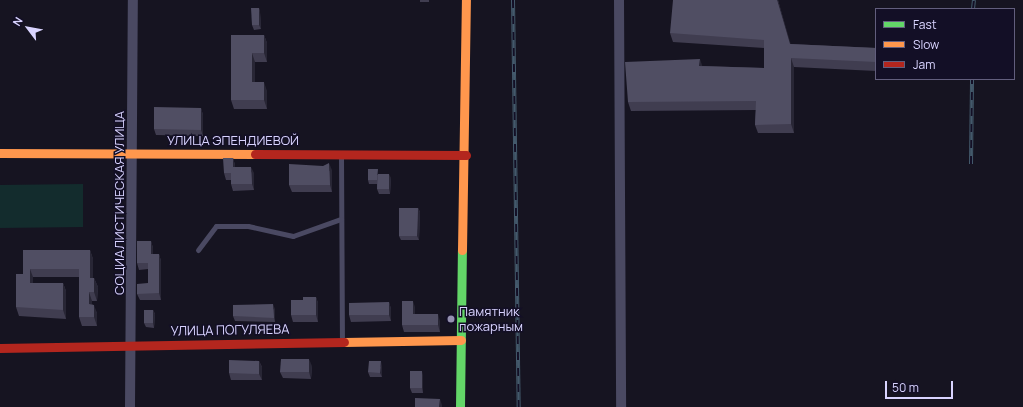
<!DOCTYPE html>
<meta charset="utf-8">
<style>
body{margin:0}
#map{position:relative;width:1023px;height:407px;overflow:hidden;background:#161421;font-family:Manrope,sans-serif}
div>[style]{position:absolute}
.green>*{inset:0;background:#132c2d}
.lane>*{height:5px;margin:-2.5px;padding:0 2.5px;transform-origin:2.5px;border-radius:2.5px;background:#4a4962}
.street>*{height:10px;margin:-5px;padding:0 5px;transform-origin:5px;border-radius:5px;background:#4a4962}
.fast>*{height:9px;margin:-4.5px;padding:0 4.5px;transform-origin:4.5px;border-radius:4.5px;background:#63d668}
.slow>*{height:9px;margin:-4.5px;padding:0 4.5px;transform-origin:4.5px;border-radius:4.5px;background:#ff974d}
.jam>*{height:9px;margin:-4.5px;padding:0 4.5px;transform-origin:4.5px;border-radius:4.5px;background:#b3261e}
.rail>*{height:4px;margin-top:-2px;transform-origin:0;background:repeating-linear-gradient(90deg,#130f26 0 8px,#43596b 0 16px);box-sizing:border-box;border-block:1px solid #43596b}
.wall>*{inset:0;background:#403d50}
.shaded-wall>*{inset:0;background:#282635}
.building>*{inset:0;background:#504e63}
.dots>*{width:11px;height:11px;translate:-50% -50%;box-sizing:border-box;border:2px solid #130f26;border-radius:50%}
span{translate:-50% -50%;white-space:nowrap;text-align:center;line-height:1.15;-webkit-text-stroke:3px #130f26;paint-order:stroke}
.street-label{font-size:13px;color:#d9d4ff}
.poi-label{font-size:13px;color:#d9d4ff}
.left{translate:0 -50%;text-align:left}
.legend{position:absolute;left:875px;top:8px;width:140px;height:72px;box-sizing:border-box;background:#130f26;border:1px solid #625e7d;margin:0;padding:5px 7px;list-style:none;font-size:12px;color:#d9d4ff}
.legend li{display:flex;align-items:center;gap:8px;height:20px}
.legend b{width:20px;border:1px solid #625e7d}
.north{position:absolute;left:8px;top:8px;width:40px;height:40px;-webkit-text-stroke:3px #130f26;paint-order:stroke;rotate:302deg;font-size:11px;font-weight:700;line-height:16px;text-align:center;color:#d9d4ff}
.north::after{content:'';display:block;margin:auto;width:14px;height:18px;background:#d9d4ff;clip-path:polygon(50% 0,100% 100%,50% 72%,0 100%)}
.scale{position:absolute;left:885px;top:381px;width:68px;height:18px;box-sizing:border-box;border:2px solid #d9d4ff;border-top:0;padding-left:5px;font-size:12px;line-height:14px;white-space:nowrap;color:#d9d4ff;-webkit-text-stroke:3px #130f26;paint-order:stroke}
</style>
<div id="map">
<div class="green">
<div style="clip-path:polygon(83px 184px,83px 227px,0 228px,0 185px)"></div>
</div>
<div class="lane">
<div style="left:341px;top:155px;width:185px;rotate:89.7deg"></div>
<div style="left:198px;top:250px;width:30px;rotate:-53deg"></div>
<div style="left:216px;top:226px;width:32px"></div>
<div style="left:248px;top:226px;width:46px;rotate:12.5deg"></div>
<div style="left:293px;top:236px;width:51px;rotate:-19.5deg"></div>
</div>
<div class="street">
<div style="left:619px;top:0;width:407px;rotate:89.7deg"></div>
<div style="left:130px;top:407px;width:407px;rotate:-89.6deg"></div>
</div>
<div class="fast">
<div style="left:460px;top:407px;width:157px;rotate:-89.3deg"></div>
</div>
<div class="slow">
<div style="left:0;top:153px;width:255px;rotate:0.2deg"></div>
<div style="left:462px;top:250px;width:250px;rotate:-89.1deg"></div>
<div style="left:344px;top:342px;width:117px;rotate:-1deg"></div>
</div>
<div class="jam">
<div style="left:255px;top:154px;width:211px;rotate:0.3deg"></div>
<div style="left:0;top:348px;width:344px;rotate:-1deg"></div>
</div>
<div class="rail">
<div style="left:513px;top:0;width:407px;rotate:89.2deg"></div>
<div style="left:973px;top:9px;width:9px;rotate:-84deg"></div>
<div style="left:971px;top:164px;width:85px;rotate:-89.3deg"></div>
</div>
<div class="wall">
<div style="clip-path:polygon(420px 0,429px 0,429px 2px,420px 2px)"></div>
<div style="clip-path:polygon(778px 0,790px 44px,876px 48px,876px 71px,794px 67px,794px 133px,758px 133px,755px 125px,756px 110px,631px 111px,628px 102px,702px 66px,764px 68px,764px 48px,673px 42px,670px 33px)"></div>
<div style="clip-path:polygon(259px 8px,260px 12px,261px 29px,254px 30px,252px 25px)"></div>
<div style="clip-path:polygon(231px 35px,264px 35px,267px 43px,267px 62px,255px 62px,255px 82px,267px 91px,267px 109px,234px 109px,231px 100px)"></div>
<div style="clip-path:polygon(201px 108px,203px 115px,203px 136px,156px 135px,154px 129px)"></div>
<div style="clip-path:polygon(233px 158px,235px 165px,235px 167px,254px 173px,254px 190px,233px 191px,231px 184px,231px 180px,226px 180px,224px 173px)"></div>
<div style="clip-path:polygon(332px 170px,332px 192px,292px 192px,289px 185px)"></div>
<div style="clip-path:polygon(379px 174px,391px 178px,390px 194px,379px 194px,377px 189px,377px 184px,369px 184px,368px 180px)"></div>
<div style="clip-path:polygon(418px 208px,420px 212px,419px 240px,401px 240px,399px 236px)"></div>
<div style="clip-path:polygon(151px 241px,153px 248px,153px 254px,159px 254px,161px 261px,161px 300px,140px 300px,137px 294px,148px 283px,148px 269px,139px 270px,137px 263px)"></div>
<div style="clip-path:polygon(23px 250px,90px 250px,93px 259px,93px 278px,94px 278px,98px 287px,97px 301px,92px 301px,92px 304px,97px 313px,97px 326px,82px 326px,79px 317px,79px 277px,33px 277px,33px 283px,63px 283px,66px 291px,66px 319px,19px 316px,16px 307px,23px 274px)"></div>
<div style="clip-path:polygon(316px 297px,318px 303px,318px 322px,293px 322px,291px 315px,303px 300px)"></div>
<div style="clip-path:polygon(389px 302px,391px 309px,391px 321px,351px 322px,349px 315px)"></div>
<div style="clip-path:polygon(415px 307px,415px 314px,440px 321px,440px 332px,404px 332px,402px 325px)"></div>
<div style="clip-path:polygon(275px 309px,275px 322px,235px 321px,233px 316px)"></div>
<div style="clip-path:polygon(153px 310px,155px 314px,154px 328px,146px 327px,144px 323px)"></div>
<div style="clip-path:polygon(259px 361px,262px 367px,262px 380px,231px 380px,229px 373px)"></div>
<div style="clip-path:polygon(312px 366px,311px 379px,283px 378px,280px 372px)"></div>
<div style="clip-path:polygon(382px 366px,382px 377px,370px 377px,368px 372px)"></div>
<div style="clip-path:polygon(423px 375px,423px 393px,412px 393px,410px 388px)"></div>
</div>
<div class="shaded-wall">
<div style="clip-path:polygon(777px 0,778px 0,793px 52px,790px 44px)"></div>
<div style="clip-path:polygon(259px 8px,260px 12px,261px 29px,259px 25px)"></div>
<div style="clip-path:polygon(264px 35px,267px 43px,267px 62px,264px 53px)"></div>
<div style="clip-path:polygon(252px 53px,255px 62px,255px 91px,252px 82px)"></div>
<div style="clip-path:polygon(791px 58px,794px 67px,794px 133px,791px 124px)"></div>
<div style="clip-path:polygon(700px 59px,703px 68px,699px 66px)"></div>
<div style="clip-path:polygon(264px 82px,267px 91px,267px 109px,264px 100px)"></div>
<div style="clip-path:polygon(201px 108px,203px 115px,203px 136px,201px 130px)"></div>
<div style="clip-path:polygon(233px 158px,235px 165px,235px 174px,233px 167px)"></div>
<div style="clip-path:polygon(329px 163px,332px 170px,332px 192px,330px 185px)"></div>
<div style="clip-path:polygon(251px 167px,254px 173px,254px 190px,252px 184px)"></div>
<div style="clip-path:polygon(389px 174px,391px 178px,390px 194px,389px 189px)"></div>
<div style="clip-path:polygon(418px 208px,420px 212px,419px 240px,417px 236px)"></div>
<div style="clip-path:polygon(151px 241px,153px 248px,153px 261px,151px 254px)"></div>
<div style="clip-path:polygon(90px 250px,93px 259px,93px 287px,90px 278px)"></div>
<div style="clip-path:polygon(159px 254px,161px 261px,161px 300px,159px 293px)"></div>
<div style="clip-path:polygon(30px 269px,33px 277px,33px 291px,30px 283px)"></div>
<div style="clip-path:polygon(94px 278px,98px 287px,97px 301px,94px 292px)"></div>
<div style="clip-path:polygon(63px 283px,66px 291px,66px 319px,63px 310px)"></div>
<div style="clip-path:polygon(89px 292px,92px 301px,92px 313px,89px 304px)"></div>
<div style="clip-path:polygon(316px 297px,318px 303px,318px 322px,316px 315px)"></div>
<div style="clip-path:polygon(413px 301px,415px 307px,415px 321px,413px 314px)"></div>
<div style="clip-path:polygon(389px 302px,391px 309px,391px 321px,389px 315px)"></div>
<div style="clip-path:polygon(273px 304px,275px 309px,275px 322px,274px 318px)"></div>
<div style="clip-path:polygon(94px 305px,97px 313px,97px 326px,94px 317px)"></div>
<div style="clip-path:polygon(153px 310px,155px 314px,154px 328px,153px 323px)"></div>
<div style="clip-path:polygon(438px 314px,440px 321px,440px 332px,438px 325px)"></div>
<div style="clip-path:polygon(309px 359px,312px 366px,311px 379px,309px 372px)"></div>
<div style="clip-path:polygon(259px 361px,262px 367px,262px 380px,259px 374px)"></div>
<div style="clip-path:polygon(381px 361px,382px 366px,382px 377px,380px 373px)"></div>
<div style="clip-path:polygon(422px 371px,423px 375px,423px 393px,422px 388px)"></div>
<div style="clip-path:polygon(440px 399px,442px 405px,442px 407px,439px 407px)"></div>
</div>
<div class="building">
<div style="clip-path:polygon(673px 0,777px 0,790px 44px,876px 48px,876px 62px,791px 58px,791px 124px,755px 125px,756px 101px,628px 102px,625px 62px,700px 59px,699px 66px,764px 68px,764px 40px,670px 33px)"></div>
<div style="clip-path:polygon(251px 8px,259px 8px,259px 25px,252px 25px)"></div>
<div style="clip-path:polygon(231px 35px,264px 35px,264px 53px,252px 53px,252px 82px,264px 82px,264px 100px,231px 100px)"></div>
<div style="clip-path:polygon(154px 107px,201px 108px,201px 130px,154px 129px)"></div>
<div style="clip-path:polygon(223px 158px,233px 158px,233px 167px,251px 167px,252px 184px,231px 184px,231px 173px,224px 173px)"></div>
<div style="clip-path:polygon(329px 163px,330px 185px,289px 185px,289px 164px,323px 166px)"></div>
<div style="clip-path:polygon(368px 169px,378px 169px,377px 180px,368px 180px)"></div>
<div style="clip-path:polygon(378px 174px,389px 174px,389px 189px,377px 189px)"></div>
<div style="clip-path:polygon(399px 208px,418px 208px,417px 236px,399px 236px)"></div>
<div style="clip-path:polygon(137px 241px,151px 241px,151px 254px,159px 254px,159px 293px,137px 294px,137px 284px,148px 283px,148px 263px,137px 263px)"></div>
<div style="clip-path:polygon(23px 250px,90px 250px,90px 278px,94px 278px,94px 292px,89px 292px,89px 304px,94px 305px,94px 317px,79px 317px,79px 269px,30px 269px,30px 283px,63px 283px,63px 310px,16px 307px,16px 274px,23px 274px)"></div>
<div style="clip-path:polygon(303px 297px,316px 297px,316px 315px,291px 315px,291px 300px,303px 300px)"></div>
<div style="clip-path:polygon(402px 301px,413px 301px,413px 314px,438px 314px,438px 325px,402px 325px)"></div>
<div style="clip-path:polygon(389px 302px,389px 315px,349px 315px,349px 303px)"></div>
<div style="clip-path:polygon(273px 304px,274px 318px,233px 316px,233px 305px)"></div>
<div style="clip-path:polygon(144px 310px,153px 310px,153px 323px,144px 323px)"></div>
<div style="clip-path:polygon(281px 359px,309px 359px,309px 372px,280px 372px)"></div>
<div style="clip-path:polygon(229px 360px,259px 361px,259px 374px,229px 373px)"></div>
<div style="clip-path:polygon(369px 361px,381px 361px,380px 373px,368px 372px)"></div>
<div style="clip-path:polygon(410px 371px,422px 371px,422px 388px,410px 388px)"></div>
<div style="clip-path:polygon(415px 398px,440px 399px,439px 407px,415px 407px)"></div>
</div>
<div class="dots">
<div style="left:451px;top:319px;background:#9591b1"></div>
</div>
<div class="street-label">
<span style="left:233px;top:140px">УЛИЦА ЭПЕНДИЕВОЙ</span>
<span style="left:119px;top:203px;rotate:-90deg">СОЦИАЛИСТИЧЕСКАЯ УЛИЦА</span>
<span style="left:230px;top:330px;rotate:-1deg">УЛИЦА ПОГУЛЯЕВА</span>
</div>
<div class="poi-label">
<span class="left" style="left:459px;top:319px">Памятник<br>пожарным</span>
</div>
<ul class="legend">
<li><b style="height:5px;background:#63d668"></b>Fast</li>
<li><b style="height:5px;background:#ff974d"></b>Slow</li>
<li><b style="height:5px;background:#b3261e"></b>Jam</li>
</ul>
<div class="north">N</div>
<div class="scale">50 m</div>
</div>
